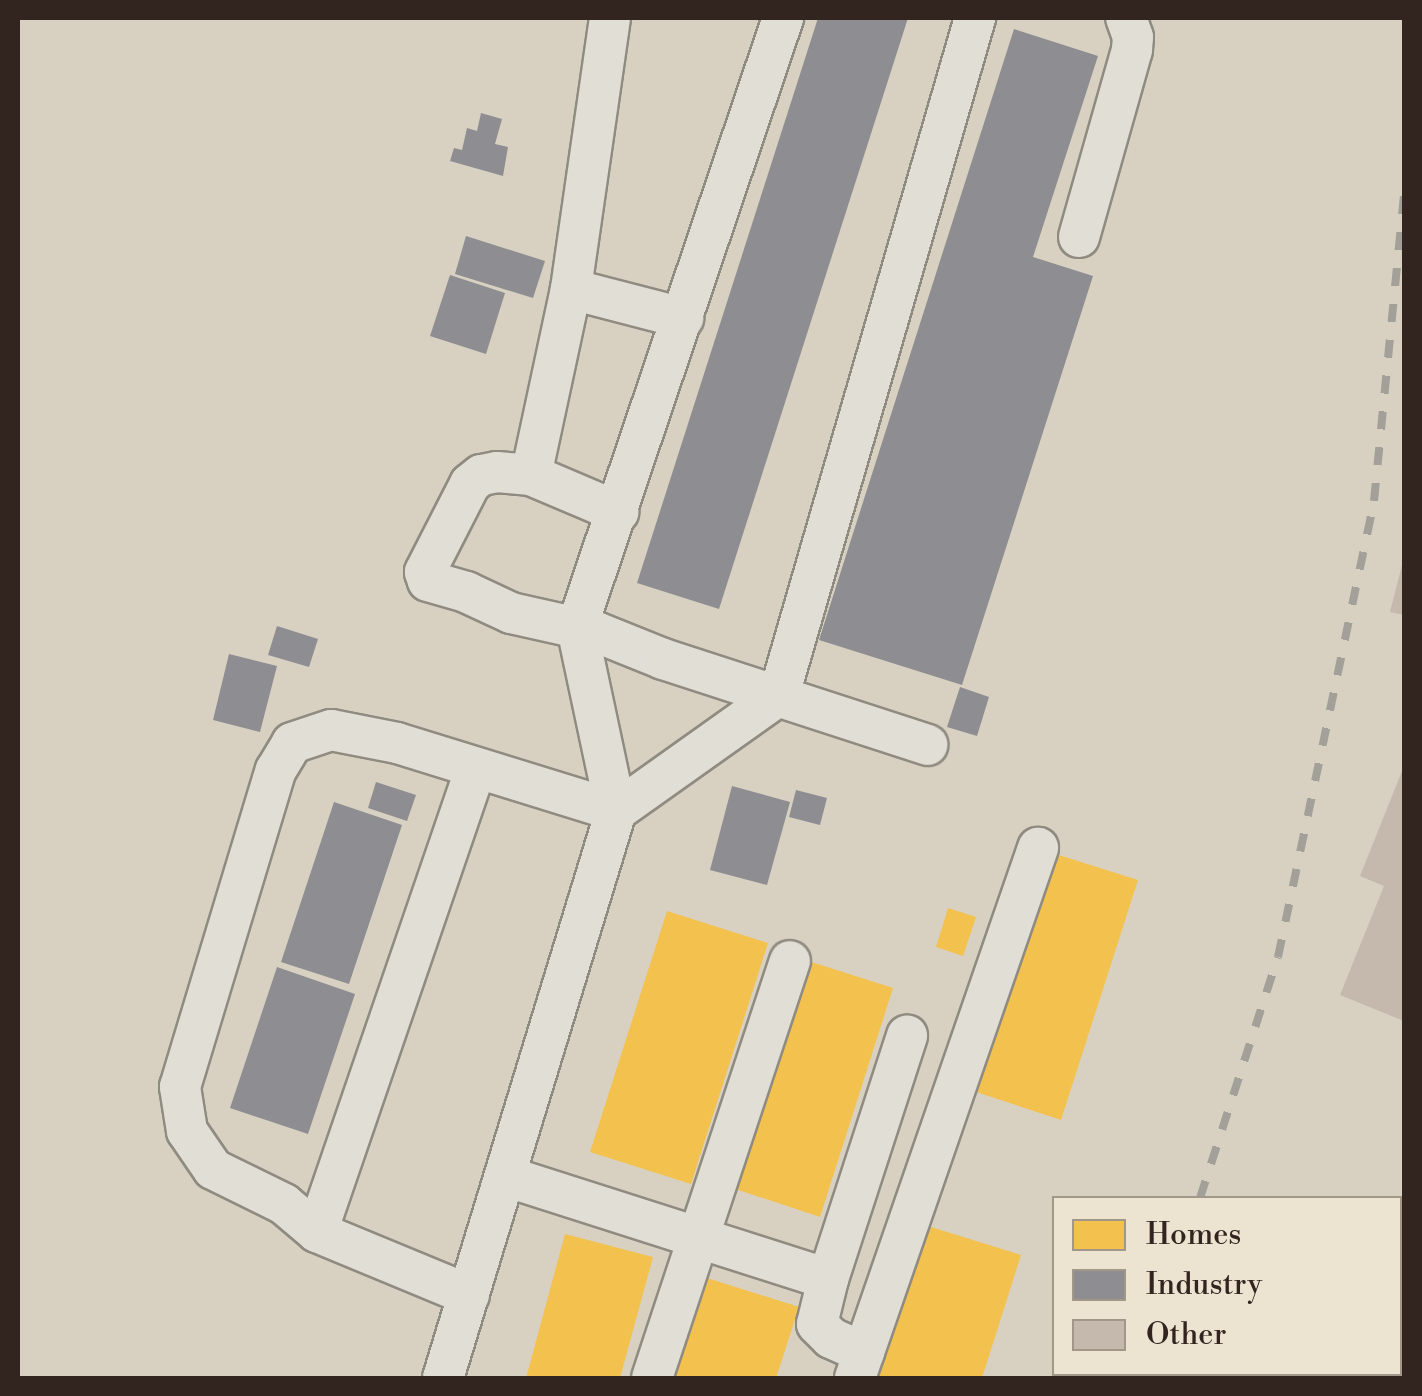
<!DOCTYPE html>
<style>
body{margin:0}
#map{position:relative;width:1422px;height:1396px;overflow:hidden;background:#d8d1c1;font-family:"Libre Bodoni",serif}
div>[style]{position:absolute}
.homes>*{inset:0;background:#f2c14e}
.industry>*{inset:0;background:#8d8d92}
.building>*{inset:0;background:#c5b8ac}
.roads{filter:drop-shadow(2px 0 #908b81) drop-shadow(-2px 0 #908b81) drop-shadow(0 2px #908b81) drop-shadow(0 -2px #908b81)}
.minor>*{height:40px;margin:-20px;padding:0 20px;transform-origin:20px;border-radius:20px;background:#e1ded6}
.rail>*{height:8px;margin-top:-4px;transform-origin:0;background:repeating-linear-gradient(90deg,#a3a099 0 18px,transparent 0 36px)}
span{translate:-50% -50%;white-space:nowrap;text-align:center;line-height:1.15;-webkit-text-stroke:10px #ece4d1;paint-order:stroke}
.frame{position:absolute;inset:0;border:20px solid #32251f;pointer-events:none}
.legend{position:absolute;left:1052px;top:1196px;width:350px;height:180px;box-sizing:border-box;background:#ece4d1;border:2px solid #a2988a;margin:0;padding:12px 18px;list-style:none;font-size:30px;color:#32251f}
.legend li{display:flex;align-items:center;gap:20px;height:50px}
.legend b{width:50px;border:2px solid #a2988a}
</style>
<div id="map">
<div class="homes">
<div style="clip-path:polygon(1043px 850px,1138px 880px,1061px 1120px,967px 1089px)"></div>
<div style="clip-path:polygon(948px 908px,976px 917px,963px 956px,936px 947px)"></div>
<div style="clip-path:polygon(667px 911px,768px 943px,691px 1184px,590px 1152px)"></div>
<div style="clip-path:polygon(799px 958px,893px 988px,820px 1217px,726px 1186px)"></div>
<div style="clip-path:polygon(915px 1222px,1021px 1255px,982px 1378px,866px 1378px)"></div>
<div style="clip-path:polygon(565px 1234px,653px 1257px,620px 1378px,526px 1378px)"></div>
<div style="clip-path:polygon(707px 1278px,799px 1307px,776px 1378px,674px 1378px)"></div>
</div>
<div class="industry">
<div style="clip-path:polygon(818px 18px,908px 18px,719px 609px,637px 583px)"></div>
<div style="clip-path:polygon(1014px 29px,1098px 56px,1033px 257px,1093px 276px,962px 685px,819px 640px)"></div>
<div style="clip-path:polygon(481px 113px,502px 119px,495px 144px,508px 147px,503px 176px,450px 161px,454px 148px,462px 150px,467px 128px,477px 131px)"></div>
<div style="clip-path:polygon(466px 236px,545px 261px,533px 298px,455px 274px)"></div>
<div style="clip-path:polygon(450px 275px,505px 293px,486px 354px,430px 336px)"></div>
<div style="clip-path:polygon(277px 626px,318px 639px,309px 667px,268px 655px)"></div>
<div style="clip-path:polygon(229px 654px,277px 666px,260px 732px,213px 720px)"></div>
<div style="clip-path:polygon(960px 687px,989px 697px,977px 736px,947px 727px)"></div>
<div style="clip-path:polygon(376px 782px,416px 795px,407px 821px,368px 808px)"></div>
<div style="clip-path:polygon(732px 786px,790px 802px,767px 885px,710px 870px)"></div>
<div style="clip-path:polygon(796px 790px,827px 798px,820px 825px,789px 817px)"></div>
<div style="clip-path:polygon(334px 802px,402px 825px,349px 984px,281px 962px)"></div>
<div style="clip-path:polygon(277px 967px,355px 994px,308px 1134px,230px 1108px)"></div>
</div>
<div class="building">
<div style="clip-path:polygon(1403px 561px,1404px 561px,1404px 615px,1390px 612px)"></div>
<div style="clip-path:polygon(1404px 766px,1404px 1021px,1340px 995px,1384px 886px,1360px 876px)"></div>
<div style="clip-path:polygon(1400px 1313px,1404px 1315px,1404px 1378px,1264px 1378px,1252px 1374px,1400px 1374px)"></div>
</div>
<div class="roads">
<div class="minor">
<div style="left:610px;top:18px;width:274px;rotate:98.2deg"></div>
<div style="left:571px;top:289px;width:116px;rotate:14.5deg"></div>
<div style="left:1079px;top:237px;width:194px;rotate:-74.2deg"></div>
<div style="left:1132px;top:50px;width:13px;rotate:-86deg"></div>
<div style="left:1133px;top:37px;width:20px;rotate:-110deg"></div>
<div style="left:571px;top:289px;width:190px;rotate:102.1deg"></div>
<div style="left:531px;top:475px;width:95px;rotate:23deg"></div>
<div style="left:531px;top:475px;width:34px;rotate:-175deg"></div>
<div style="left:497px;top:472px;width:16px;rotate:169deg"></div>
<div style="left:481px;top:475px;width:14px;rotate:141deg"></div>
<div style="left:470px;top:484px;width:99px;rotate:117.1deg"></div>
<div style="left:425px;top:572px;width:9px;rotate:72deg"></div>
<div style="left:428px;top:581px;width:40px;rotate:16deg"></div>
<div style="left:466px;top:592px;width:50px;rotate:25deg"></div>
<div style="left:511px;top:613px;width:87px;rotate:12.6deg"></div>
<div style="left:596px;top:632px;width:72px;rotate:21.9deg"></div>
<div style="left:663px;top:659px;width:278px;rotate:18deg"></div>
<div style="left:505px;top:1176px;width:339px;rotate:17.7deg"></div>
<div style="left:828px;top:1279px;width:256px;rotate:-72deg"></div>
<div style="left:317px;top:1232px;width:490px;rotate:-71.1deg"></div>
<div style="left:828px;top:1279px;width:46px;rotate:103.7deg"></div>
<div style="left:817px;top:1324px;width:20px;rotate:45deg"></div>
<div style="left:831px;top:1338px;width:36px;rotate:24deg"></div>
<div style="left:469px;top:1295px;width:165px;rotate:-157.5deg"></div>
<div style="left:317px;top:1232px;width:43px;rotate:-139.7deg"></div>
<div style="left:284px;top:1204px;width:79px;rotate:-153.8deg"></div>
<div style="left:213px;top:1169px;width:46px;rotate:-124.4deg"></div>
<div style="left:187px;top:1131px;width:45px;rotate:-99deg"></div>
<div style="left:180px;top:1087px;width:331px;rotate:-73.2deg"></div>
<div style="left:276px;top:770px;width:31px;rotate:-59deg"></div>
<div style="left:292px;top:743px;width:41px;rotate:-18.4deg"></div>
<div style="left:331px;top:730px;width:67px;rotate:11.1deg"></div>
<div style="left:397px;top:743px;width:229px;rotate:17.2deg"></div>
<div style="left:616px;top:811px;width:200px;rotate:-35.4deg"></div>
<div style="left:779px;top:695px;width:705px;rotate:-73.85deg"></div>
<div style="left:443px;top:1378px;width:593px;rotate:-73.03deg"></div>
<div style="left:616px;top:811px;width:188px;rotate:-102deg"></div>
<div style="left:577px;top:627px;width:643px;rotate:-71.31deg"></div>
<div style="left:652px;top:1378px;width:439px;rotate:-71.7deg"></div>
<div style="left:855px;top:1378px;width:561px;rotate:-70.95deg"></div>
</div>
</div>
<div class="rail">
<div style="left:1200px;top:1198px;width:253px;rotate:-72.1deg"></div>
<div style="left:1278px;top:957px;width:466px;rotate:-78.1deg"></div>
<div style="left:1374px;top:501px;width:308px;rotate:-84.4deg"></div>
<div style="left:1141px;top:1378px;width:4px;rotate:-63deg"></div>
</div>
<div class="frame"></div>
<ul class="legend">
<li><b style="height:28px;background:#f2c14e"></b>Homes</li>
<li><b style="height:28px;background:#8d8d92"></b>Industry</li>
<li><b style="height:28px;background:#c5b8ac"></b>Other</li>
</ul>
</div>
